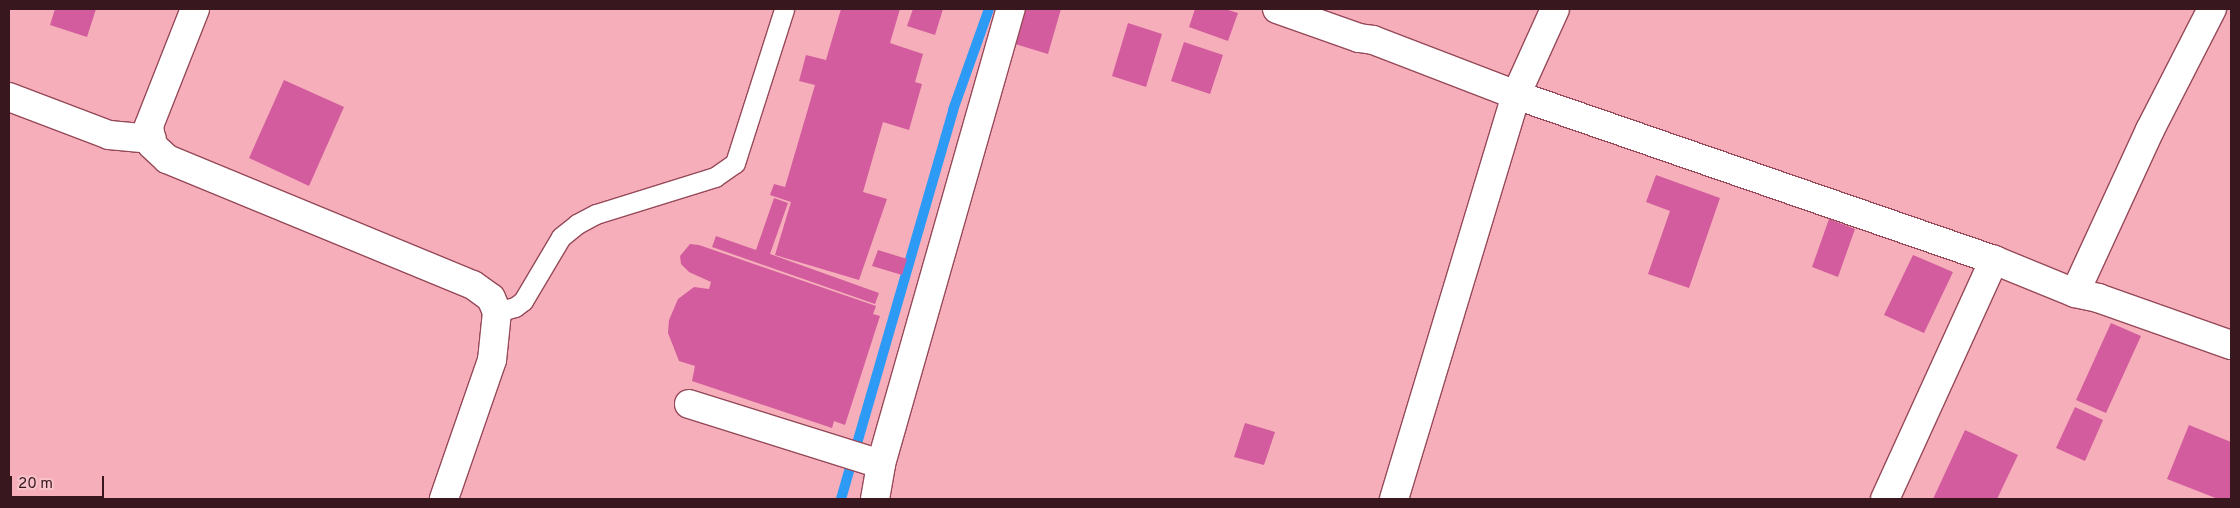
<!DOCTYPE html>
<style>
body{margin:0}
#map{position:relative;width:2240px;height:508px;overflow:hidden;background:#f6afba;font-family:Overpass,sans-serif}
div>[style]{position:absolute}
.stream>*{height:10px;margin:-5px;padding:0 5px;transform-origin:5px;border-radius:5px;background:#2d9bf6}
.building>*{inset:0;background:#d25c9d}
.roads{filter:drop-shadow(1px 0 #964959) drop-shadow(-1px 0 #964959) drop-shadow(0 1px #964959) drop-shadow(0 -1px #964959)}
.lane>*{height:19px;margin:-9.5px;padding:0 9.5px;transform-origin:9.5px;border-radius:9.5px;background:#fff}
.street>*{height:28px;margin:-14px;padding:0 14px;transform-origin:14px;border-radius:14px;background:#fff}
.secondary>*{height:28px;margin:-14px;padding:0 14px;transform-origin:14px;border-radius:14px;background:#fff}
span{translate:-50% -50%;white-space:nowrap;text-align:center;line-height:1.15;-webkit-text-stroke:4px #f8c2ca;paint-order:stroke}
.frame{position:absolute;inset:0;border:10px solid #38171e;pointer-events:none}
.scale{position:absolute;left:10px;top:476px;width:94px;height:22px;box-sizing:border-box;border:2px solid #38171e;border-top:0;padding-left:6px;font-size:15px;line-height:18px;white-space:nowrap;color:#38171e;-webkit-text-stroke:4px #f8c2ca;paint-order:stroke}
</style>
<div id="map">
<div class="stream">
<div style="left:841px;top:499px;width:405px;rotate:-73.9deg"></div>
<div style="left:953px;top:110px;width:107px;rotate:-70.4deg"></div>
</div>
<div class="building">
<div style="clip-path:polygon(55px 9px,96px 9px,87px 37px,50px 25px)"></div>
<div style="clip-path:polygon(841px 9px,900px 9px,890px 43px,923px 54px,915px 82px,922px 84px,909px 130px,883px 122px,863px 192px,887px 199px,859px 280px,775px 255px,791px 202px,770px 195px,774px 184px,785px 187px,815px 85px,799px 81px,806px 55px,826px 60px)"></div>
<div style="clip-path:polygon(913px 9px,943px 9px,935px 35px,907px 26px)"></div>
<div style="clip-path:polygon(1019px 9px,1061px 9px,1048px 54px,1009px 42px)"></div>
<div style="clip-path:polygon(1195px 9px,1225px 9px,1238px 13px,1228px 41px,1189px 27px)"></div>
<div style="clip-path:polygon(1128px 23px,1162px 34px,1146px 87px,1112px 76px)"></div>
<div style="clip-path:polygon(1184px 42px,1223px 55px,1210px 94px,1171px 81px)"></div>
<div style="clip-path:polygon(284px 80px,344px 107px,309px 186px,249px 158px)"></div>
<div style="clip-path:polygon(1656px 175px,1720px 198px,1689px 288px,1648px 274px,1670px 211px,1646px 202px)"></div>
<div style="clip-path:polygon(774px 198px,788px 203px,770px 254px,879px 293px,875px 304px,712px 247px,716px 236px,756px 250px)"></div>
<div style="clip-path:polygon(1829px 219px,1855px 229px,1838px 277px,1812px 267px)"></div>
<div style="clip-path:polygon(690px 244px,699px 245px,876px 306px,873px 314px,880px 316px,845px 425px,834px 421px,832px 428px,692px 381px,695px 366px,679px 361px,668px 333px,669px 320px,678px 299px,694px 287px,709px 289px,711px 282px,689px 272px,681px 264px,680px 256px)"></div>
<div style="clip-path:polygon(878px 250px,907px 259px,902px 275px,872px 266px)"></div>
<div style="clip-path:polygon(1913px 255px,1953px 272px,1924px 333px,1884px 315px)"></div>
<div style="clip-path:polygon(2111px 323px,2141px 336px,2106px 413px,2076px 400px)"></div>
<div style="clip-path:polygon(2075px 407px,2103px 420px,2085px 461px,2056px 448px)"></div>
<div style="clip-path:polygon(1245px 423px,1275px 432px,1264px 465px,1234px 457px)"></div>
<div style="clip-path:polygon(2189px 425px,2231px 442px,2231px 499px,2218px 499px,2167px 479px)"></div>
<div style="clip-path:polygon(1965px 430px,2018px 455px,1997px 499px,1933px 499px)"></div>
</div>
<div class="roads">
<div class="lane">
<div style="left:497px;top:312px;width:19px;rotate:-16deg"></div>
<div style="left:515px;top:307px;width:10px;rotate:-37deg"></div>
<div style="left:523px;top:301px;width:74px;rotate:-59.3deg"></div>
<div style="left:561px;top:237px;width:21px;rotate:-39deg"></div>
<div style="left:577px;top:224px;width:21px;rotate:-28deg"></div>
<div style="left:596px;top:214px;width:125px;rotate:-17.3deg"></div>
<div style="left:715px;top:177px;width:24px;rotate:-35deg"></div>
<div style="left:735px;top:163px;width:162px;rotate:-72.3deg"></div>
</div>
<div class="street">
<div style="left:1277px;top:9px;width:87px;rotate:19.5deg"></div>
<div style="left:1359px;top:38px;width:14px;rotate:8deg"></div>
<div style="left:1373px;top:40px;width:153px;rotate:21deg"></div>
<div style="left:1516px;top:95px;width:506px;rotate:19.04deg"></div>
<div style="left:1994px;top:260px;width:87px;rotate:22.2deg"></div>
<div style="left:2075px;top:293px;width:24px;rotate:12deg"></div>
<div style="left:2098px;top:298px;width:141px;rotate:19.5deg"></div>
<div style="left:9px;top:97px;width:107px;rotate:20.8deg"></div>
<div style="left:109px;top:135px;width:43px;rotate:5.3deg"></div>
<div style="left:2075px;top:293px;width:179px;rotate:-65.3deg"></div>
<div style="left:2150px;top:130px;width:136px;rotate:-62.9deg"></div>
<div style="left:689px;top:404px;width:201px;rotate:17.4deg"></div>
<div style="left:875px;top:499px;width:36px;rotate:-80deg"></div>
<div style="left:881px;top:464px;width:473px;rotate:-74.1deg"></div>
<div style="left:1394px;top:499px;width:422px;rotate:-73.2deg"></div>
<div style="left:1516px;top:95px;width:94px;rotate:-65.6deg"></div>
<div style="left:1885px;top:499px;width:263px;rotate:-65.5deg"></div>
</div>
<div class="secondary">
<div style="left:195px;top:9px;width:126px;rotate:111.5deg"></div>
<div style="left:149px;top:126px;width:19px;rotate:81deg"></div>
<div style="left:152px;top:145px;width:21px;rotate:43deg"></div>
<div style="left:167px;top:159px;width:331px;rotate:22.4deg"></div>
<div style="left:473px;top:285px;width:22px;rotate:36deg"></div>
<div style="left:491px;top:298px;width:15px;rotate:67deg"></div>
<div style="left:497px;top:312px;width:48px;rotate:95.9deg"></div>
<div style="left:492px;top:360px;width:147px;rotate:109.1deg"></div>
</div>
</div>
<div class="frame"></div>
<div class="scale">20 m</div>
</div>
